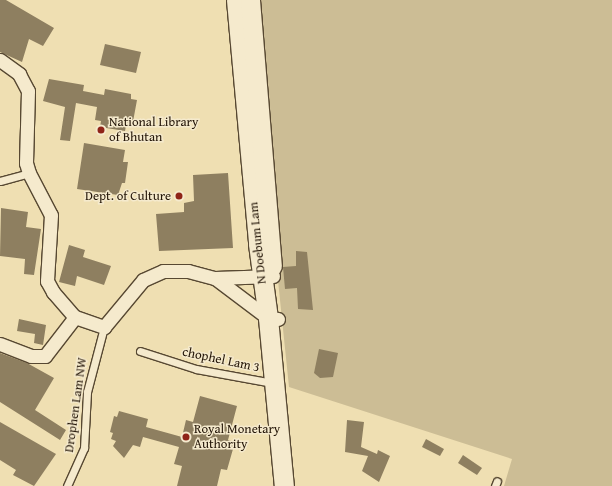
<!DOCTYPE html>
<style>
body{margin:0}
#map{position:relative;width:612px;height:486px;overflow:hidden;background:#efdfb2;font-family:"Gentium Book Plus",serif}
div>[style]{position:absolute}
.green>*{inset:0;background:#ccbd95}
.building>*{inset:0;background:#8e7f60}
.roads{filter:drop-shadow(1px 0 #574832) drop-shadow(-1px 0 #574832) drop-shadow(0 1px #574832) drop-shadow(0 -1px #574832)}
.service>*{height:7px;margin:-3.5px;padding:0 3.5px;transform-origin:3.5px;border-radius:3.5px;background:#f5eacd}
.minor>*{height:13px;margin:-6.5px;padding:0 6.5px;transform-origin:6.5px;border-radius:6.5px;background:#f5eacd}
.secondary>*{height:19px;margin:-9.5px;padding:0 9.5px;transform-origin:9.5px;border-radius:9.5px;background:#f5eacd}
.dots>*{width:11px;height:11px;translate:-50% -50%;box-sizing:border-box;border:2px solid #f5eacd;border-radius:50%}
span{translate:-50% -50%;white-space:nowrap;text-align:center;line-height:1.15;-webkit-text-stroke:3px #f5eacd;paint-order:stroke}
.poi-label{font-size:13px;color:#241608}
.left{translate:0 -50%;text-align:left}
.right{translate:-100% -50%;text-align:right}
.street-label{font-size:13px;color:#241608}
</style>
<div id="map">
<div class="green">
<div style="clip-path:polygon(249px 0,612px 0,612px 486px,504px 486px,512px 459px,289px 387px)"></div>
</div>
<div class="building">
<div style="clip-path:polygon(0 0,6px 0,54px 28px,43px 46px,29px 39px,22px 62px,0 52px)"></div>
<div style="clip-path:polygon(105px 44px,141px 52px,136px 73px,100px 65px)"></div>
<div style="clip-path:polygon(49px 79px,84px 85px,83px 91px,104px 95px,105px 89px,131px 94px,131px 99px,137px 100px,132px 127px,126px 126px,125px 131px,100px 127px,101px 121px,95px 120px,97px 107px,76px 103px,70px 141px,60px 140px,65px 107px,43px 101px)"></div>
<div style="clip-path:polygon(84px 143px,125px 150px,123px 162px,128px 162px,125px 183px,122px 183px,118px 195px,77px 189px)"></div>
<div style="clip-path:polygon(228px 173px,233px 248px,159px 251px,156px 214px,184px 212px,184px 203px,194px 201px,193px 175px)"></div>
<div style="clip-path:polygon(1px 208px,28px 212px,26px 227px,41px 229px,34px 275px,24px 274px,25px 259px,0 256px)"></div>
<div style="clip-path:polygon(69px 245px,85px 250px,83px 257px,111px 266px,104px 285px,77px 276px,75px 286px,59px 282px)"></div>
<div style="clip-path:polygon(296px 251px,307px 252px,313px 310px,298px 309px,297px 288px,285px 289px,283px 267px,296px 266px)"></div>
<div style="clip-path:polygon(19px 319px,46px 325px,43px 345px,34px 343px,35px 334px,17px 331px)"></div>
<div style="clip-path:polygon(319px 349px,338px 353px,333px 377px,320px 378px,314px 373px)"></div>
<div style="clip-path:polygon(0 353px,27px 363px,54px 378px,35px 410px,66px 430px,60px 440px,0 402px)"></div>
<div style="clip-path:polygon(200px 396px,237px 406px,228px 440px,235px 442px,227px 470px,221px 469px,217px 486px,177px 486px,182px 466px,174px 464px,179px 447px,143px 437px,140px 447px,133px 445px,124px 458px,113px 446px,116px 441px,111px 439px,113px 433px,110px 432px,114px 416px,117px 417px,119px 411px,148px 419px,146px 427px,182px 437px,186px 420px,193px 422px)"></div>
<div style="clip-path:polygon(347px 420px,364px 422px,361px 447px,377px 454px,378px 450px,390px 456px,379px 482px,362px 471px,368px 456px,345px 452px)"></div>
<div style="clip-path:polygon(0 422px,56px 454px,34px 486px,13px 475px,16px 470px,0 460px)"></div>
<div style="clip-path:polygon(426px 439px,444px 449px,440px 456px,422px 447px)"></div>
<div style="clip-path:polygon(463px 455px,482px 468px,477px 475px,458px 463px)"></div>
</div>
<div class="roads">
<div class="service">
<div style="left:0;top:181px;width:30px;rotate:-15deg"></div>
<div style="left:140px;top:351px;width:59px;rotate:17.8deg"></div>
<div style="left:196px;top:369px;width:78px;rotate:10.3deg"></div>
<div style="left:67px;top:486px;width:42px;rotate:-65.9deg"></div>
<div style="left:84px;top:448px;width:56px;rotate:-86.9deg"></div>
<div style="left:87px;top:392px;width:67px;rotate:-75.3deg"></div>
<div style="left:495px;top:486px;width:5px;rotate:-68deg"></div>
</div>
<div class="minor">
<div style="left:0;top:60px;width:24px;rotate:36deg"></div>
<div style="left:19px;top:74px;width:19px;rotate:62deg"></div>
<div style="left:28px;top:91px;width:72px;rotate:91.6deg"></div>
<div style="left:26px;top:163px;width:10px;rotate:73deg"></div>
<div style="left:29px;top:173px;width:47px;rotate:62.4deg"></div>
<div style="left:51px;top:215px;width:66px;rotate:93.5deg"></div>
<div style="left:47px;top:281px;width:13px;rotate:61deg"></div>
<div style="left:53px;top:292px;width:33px;rotate:49deg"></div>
<div style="left:75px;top:317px;width:31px;rotate:19deg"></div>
<div style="left:104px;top:327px;width:61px;rotate:-50.3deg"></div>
<div style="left:143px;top:280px;width:22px;rotate:-24deg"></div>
<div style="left:163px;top:271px;width:25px"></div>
<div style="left:188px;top:271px;width:28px;rotate:15deg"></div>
<div style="left:215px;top:278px;width:58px;rotate:-2deg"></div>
<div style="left:215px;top:278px;width:66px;rotate:37deg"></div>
<div style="left:268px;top:318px;width:10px;rotate:6deg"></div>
<div style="left:0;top:344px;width:33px;rotate:21deg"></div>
<div style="left:31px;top:356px;width:14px"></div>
<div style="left:45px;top:356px;width:49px;rotate:-52.4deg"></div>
</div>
<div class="secondary">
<div style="left:236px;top:0;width:245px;rotate:84.8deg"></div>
<div style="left:258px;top:244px;width:75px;rotate:82.3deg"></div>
<div style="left:268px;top:318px;width:169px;rotate:84.6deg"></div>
<div style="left:250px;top:0;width:267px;rotate:85.3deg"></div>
</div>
</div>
<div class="dots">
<div style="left:101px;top:130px;background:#8f2418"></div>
<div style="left:179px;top:196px;background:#8f2418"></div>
<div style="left:186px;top:437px;background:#8f2418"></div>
</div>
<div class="poi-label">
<span class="left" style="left:109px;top:130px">National Library<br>of Bhutan</span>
<span class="right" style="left:171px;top:196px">Dept. of Culture</span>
<span class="left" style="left:194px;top:437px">Royal Monetary<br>Authority</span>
</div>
<div class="street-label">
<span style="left:258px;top:243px;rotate:-96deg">N Doebum Lam</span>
<span style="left:221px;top:360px;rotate:12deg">chophel Lam 3</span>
<span style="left:76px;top:405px;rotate:-82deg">Drophen Lam NW</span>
</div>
</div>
